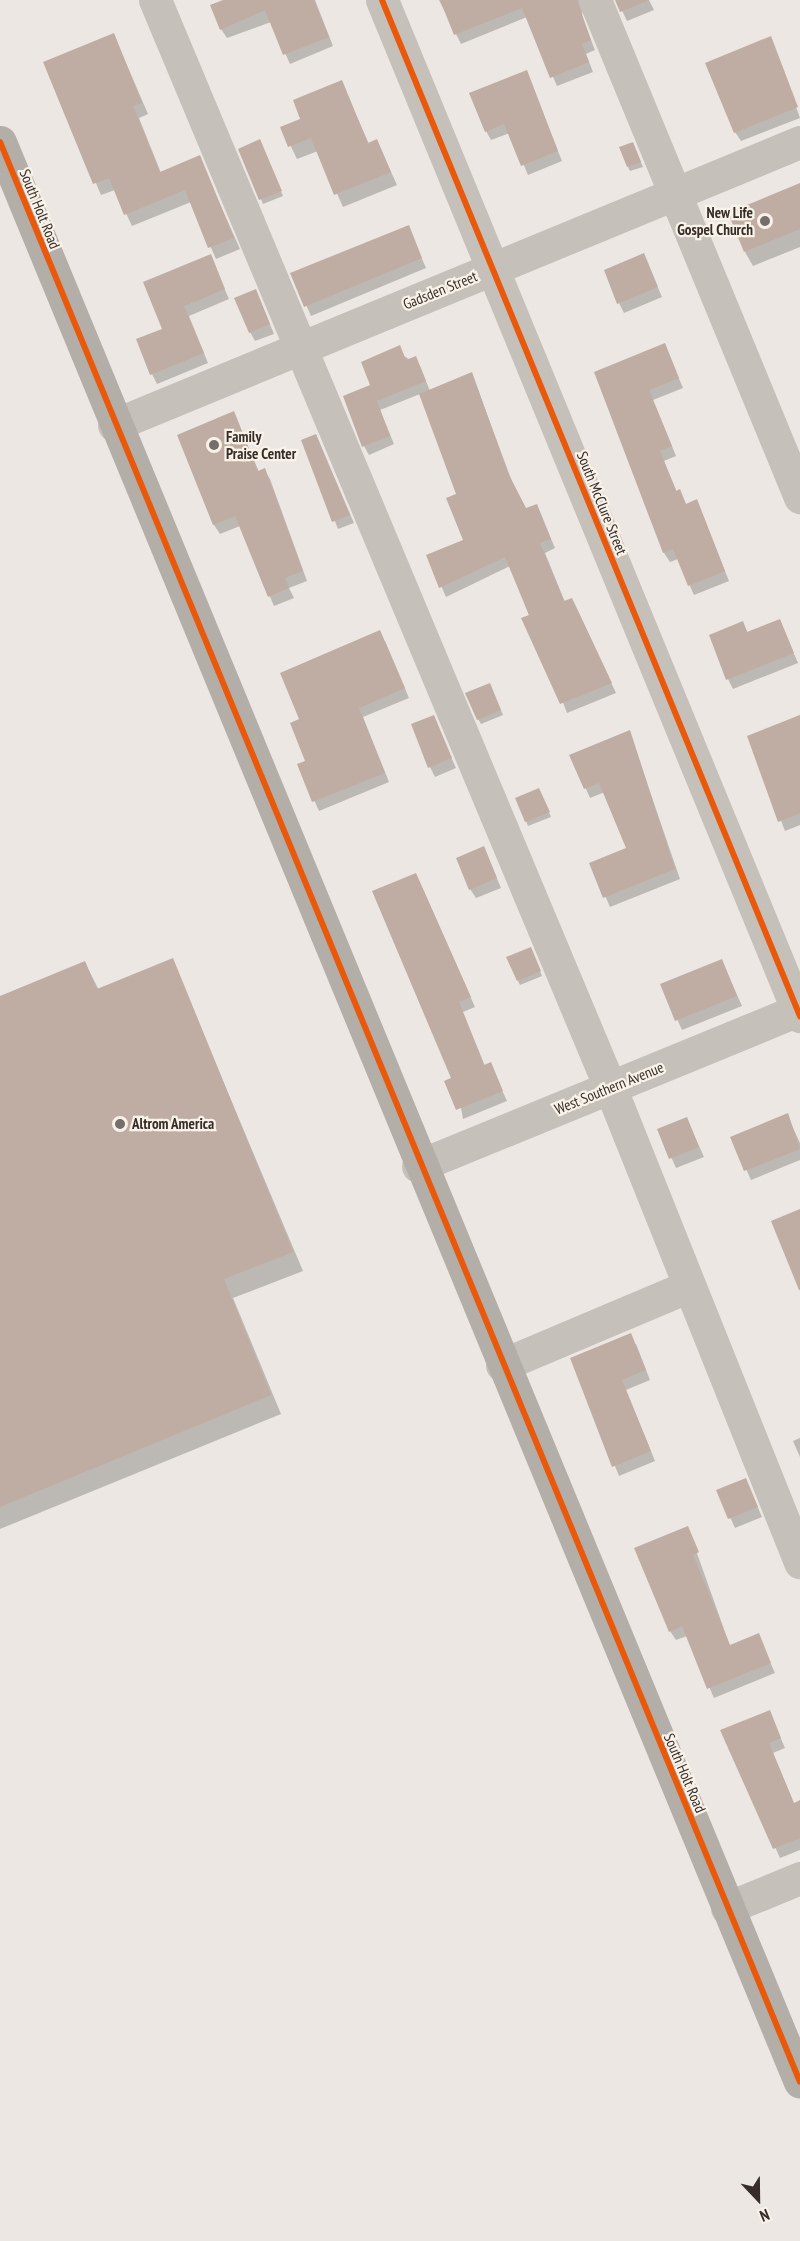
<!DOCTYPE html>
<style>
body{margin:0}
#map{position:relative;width:800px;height:2241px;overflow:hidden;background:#ece7e2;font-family:"PT Sans Narrow",sans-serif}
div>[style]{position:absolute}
.shadow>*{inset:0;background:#0003}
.building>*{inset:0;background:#bfada4}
.minor>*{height:33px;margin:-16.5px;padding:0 16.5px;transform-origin:16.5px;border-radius:16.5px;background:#c6c0ba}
.major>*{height:33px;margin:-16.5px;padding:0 16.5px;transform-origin:16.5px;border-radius:16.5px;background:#b4aea9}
.cycleway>*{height:6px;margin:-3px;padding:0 3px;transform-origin:3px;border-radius:3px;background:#e8590c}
.dots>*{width:16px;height:16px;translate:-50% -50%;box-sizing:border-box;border:3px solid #f9f2e9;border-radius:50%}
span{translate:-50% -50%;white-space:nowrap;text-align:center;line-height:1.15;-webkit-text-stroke:4.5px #f9f2e9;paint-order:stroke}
.street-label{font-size:15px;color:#362d29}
.poi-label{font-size:15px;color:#362d29;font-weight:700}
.right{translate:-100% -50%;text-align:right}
.left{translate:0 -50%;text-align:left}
.north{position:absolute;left:728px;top:2169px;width:60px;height:60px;-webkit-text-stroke:4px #f9f2e9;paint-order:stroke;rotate:158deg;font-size:16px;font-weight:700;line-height:24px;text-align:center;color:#362d29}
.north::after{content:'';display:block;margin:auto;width:21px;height:27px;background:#362d29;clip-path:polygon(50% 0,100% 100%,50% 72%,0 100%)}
</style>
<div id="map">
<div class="shadow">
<div style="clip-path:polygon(227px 0,315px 0,333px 46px,290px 64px,271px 22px,227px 38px,221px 29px)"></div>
<div style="clip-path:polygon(439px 0,584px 0,582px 17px,595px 50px,586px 54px,593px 72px,557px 86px,527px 17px,461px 44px)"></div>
<div style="clip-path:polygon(617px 0,649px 0,654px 10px,627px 21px)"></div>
<div style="clip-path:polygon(114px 35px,148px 114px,139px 118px,161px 173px,199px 157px,240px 249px,216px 259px,191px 202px,132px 226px,115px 190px,101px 195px,45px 63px)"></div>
<div style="clip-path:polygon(771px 38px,800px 118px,741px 141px,735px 132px)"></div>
<div style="clip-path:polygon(526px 71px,562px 161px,528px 175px,510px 133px,491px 140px,486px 131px)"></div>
<div style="clip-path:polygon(341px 82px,369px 144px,377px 141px,397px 185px,343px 207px,318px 151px,297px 159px,282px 128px,302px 120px)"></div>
<div style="clip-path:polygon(262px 146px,283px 196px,263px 204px,240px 150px)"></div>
<div style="clip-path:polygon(635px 148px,643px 167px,630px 171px,628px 167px)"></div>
<div style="clip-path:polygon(800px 185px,800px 247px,753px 266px,745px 252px)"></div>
<div style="clip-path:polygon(408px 227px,426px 268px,311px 316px,292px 274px)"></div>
<div style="clip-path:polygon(644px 255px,662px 297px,624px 313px,619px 303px)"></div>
<div style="clip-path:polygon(210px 256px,229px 299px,189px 316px,208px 363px,157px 384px,152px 374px,164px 330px)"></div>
<div style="clip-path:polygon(260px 300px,274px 334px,255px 341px,250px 332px)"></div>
<div style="clip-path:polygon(665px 345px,683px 388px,653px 400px,676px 456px,664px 461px,677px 492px,687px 505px,701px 511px,729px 581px,694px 595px,678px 559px,670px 562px,664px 553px,596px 373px)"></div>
<div style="clip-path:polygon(404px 356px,420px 366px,430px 391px,472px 374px,513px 484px,526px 509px,541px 515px,555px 548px,545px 553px,565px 602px,577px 609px,616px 693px,567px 713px,510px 566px,446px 597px,428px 556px,465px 541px,458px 495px,420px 394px,380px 410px,394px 444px,369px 455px,364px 446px,372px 386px)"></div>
<div style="clip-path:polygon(238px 423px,259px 472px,264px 470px,270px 479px,307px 581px,289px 588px,294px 598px,274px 606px,240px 526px,220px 534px,214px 525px,179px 436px)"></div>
<div style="clip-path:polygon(316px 435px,354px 523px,338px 529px,303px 440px)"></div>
<div style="clip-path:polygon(780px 621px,798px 663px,733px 689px,728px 679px,743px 623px,748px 633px)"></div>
<div style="clip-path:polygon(385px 641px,409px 698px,363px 717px,389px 782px,319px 811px,298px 765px,307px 762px,300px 720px)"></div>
<div style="clip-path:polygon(492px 689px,503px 715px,481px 724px,478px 719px)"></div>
<div style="clip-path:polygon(800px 715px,800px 825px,785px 831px,749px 737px)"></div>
<div style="clip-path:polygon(433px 717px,456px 768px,435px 777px,430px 767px)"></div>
<div style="clip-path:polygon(629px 731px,680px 879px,610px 907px,591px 864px,628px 849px,605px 792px,590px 798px,571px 755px)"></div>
<div style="clip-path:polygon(541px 794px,551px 817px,528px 826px,517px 799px)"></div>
<div style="clip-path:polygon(484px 848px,501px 888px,476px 898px,470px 889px)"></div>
<div style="clip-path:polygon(421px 885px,475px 1007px,463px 1012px,485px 1066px,490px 1064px,507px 1101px,463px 1119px)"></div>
<div style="clip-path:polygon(533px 953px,542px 976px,520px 985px,518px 981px)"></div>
<div style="clip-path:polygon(172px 960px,303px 1271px,233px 1298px,281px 1414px,0 1529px,0 998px,85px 963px,99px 990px)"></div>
<div style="clip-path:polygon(722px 961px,742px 1006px,682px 1030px,662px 985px)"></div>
<div style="clip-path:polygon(787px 1115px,800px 1143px,800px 1160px,751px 1180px,732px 1138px)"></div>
<div style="clip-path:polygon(687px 1119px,704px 1157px,676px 1168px,659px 1130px)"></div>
<div style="clip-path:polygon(636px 1344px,650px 1380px,626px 1390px,655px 1461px,619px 1476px,571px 1358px)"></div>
<div style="clip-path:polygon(800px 1438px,800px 1457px,793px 1441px)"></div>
<div style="clip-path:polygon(746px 1480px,762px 1517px,735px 1528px,718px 1491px)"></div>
<div style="clip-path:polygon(688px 1528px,730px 1646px,758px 1635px,775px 1673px,714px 1698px,687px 1636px,676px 1640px,670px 1631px)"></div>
<div style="clip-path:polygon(769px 1711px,785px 1748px,773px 1753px,794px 1804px,800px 1802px,800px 1850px,780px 1858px,722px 1730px)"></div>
</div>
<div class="building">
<div style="clip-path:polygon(223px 0,314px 0,329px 37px,283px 55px,265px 10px,220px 30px,210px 5px)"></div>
<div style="clip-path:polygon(440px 0,577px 0,591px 40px,582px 44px,589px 62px,550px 78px,522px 8px,454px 35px)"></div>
<div style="clip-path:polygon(615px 0,647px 0,647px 1px,620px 12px)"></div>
<div style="clip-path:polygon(114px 33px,142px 103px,133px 106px,160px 172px,200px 155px,234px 238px,208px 248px,185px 190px,124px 215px,109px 178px,93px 184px,43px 62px)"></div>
<div style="clip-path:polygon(771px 36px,798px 107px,734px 133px,705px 63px)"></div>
<div style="clip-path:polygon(527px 70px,558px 151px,521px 166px,504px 124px,485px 132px,469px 93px)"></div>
<div style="clip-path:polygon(342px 80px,368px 143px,377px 139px,391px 172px,334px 195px,311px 138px,288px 147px,280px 127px,300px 119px,293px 100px)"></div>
<div style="clip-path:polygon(260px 139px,282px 191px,259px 200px,238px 149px)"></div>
<div style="clip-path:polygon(633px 142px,641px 162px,627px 167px,619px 147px)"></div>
<div style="clip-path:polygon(800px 183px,800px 229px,744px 252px,728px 213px)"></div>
<div style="clip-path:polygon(409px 225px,422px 258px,304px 307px,290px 273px)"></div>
<div style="clip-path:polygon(644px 253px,658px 287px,617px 304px,604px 270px)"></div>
<div style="clip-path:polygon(211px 254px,225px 289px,184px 306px,204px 353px,150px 375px,136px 339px,162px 329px,143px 282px)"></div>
<div style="clip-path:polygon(256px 289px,270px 324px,249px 333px,234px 298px)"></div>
<div style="clip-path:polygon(665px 343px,679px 378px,649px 390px,672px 446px,660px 451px,676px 491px,680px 489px,686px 504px,697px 499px,725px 571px,688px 586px,673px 549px,663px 553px,594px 372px)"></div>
<div style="clip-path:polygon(400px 345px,406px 360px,416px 356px,426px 381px,377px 401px,390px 436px,362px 447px,343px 396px,370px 385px,361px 362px)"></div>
<div style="clip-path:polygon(472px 372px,508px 473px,526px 508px,537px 504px,551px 539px,540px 543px,564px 601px,572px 598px,612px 683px,560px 704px,521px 618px,529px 615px,505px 557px,439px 588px,426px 555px,463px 540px,446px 498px,456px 494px,419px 394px)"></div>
<div style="clip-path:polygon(234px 411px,258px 471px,265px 468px,303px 571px,285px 578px,289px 588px,268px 597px,235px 516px,213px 525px,177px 435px)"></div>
<div style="clip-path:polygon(316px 434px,350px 515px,332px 522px,301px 440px)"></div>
<div style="clip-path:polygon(780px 619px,794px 653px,726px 680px,709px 635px,743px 621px,747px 632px)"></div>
<div style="clip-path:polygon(380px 630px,405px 688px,359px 708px,385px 773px,312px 802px,297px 764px,305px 761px,290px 723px,299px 719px,280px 673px)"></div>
<div style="clip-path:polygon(490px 683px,501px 710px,477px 720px,465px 693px)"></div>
<div style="clip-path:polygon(434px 715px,452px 758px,428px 768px,411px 724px)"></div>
<div style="clip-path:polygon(800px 715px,800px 813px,778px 822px,747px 736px)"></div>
<div style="clip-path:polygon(630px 730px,675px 869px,603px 898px,589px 863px,626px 848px,599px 783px,584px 789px,569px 755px)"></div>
<div style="clip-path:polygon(539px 788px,550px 812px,525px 822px,515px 798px)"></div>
<div style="clip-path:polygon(484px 846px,497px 878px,469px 890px,456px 858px)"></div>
<div style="clip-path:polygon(416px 873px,471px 997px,459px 1002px,484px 1065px,491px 1062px,503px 1091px,456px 1110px,444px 1081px,451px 1078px,372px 891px)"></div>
<div style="clip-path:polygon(531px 947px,541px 971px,517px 981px,506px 957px)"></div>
<div style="clip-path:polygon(173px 958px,293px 1252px,224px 1279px,271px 1395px,0 1507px,0 996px,85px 961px,97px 989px)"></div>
<div style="clip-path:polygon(722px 959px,737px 996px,675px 1021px,660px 984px)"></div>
<div style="clip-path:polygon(788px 1113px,800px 1149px,744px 1171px,730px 1137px)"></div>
<div style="clip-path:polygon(687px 1117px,699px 1147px,669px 1159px,657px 1129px)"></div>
<div style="clip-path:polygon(800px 1209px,800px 1290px,799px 1290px,771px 1221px)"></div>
<div style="clip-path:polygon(631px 1333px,646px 1370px,622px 1380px,651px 1451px,612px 1467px,570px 1358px)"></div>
<div style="clip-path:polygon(746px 1478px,758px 1507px,728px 1519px,716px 1490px)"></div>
<div style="clip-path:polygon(688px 1526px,699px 1552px,693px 1555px,730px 1645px,759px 1633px,771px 1663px,707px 1689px,682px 1626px,669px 1632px,634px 1548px)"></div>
<div style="clip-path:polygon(770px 1710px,781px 1738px,769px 1743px,794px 1803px,800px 1800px,800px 1838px,773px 1849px,720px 1730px)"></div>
</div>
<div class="minor">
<div style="left:155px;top:0;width:1178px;rotate:67.29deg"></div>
<div style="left:610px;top:1087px;width:512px;rotate:68.2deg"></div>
<div style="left:382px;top:0;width:1099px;rotate:67.64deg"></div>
<div style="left:595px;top:0;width:538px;rotate:67.59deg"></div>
<div style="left:114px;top:425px;width:742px;rotate:-22.42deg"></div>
<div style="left:418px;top:1166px;width:413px;rotate:-22.3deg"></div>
<div style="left:502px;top:1365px;width:203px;rotate:-22.9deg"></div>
<div style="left:727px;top:1908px;width:79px;rotate:-22.3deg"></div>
</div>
<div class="major">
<div style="left:0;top:142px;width:2098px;rotate:67.59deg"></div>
</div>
<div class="cycleway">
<div style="left:382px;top:0;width:1099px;rotate:67.64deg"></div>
<div style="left:0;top:142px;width:2098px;rotate:67.59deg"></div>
</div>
<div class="dots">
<div style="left:765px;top:221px;background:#766e6a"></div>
<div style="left:214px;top:445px;background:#766e6a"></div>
<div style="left:120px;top:1124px;background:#766e6a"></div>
</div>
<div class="street-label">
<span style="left:40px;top:209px;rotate:68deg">South Holt Road</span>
<span style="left:440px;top:290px;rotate:-22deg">Gadsden Street</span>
<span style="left:602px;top:503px;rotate:68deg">South McClure Street</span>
<span style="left:609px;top:1088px;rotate:-22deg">West Southern Avenue</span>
<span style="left:685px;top:1773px;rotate:67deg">South Holt Road</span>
</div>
<div class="poi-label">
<span class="right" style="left:753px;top:221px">New Life<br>Gospel Church</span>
<span class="left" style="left:226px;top:445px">Family<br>Praise Center</span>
<span class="left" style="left:132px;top:1124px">Altrom America</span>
</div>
<div class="north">N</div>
</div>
